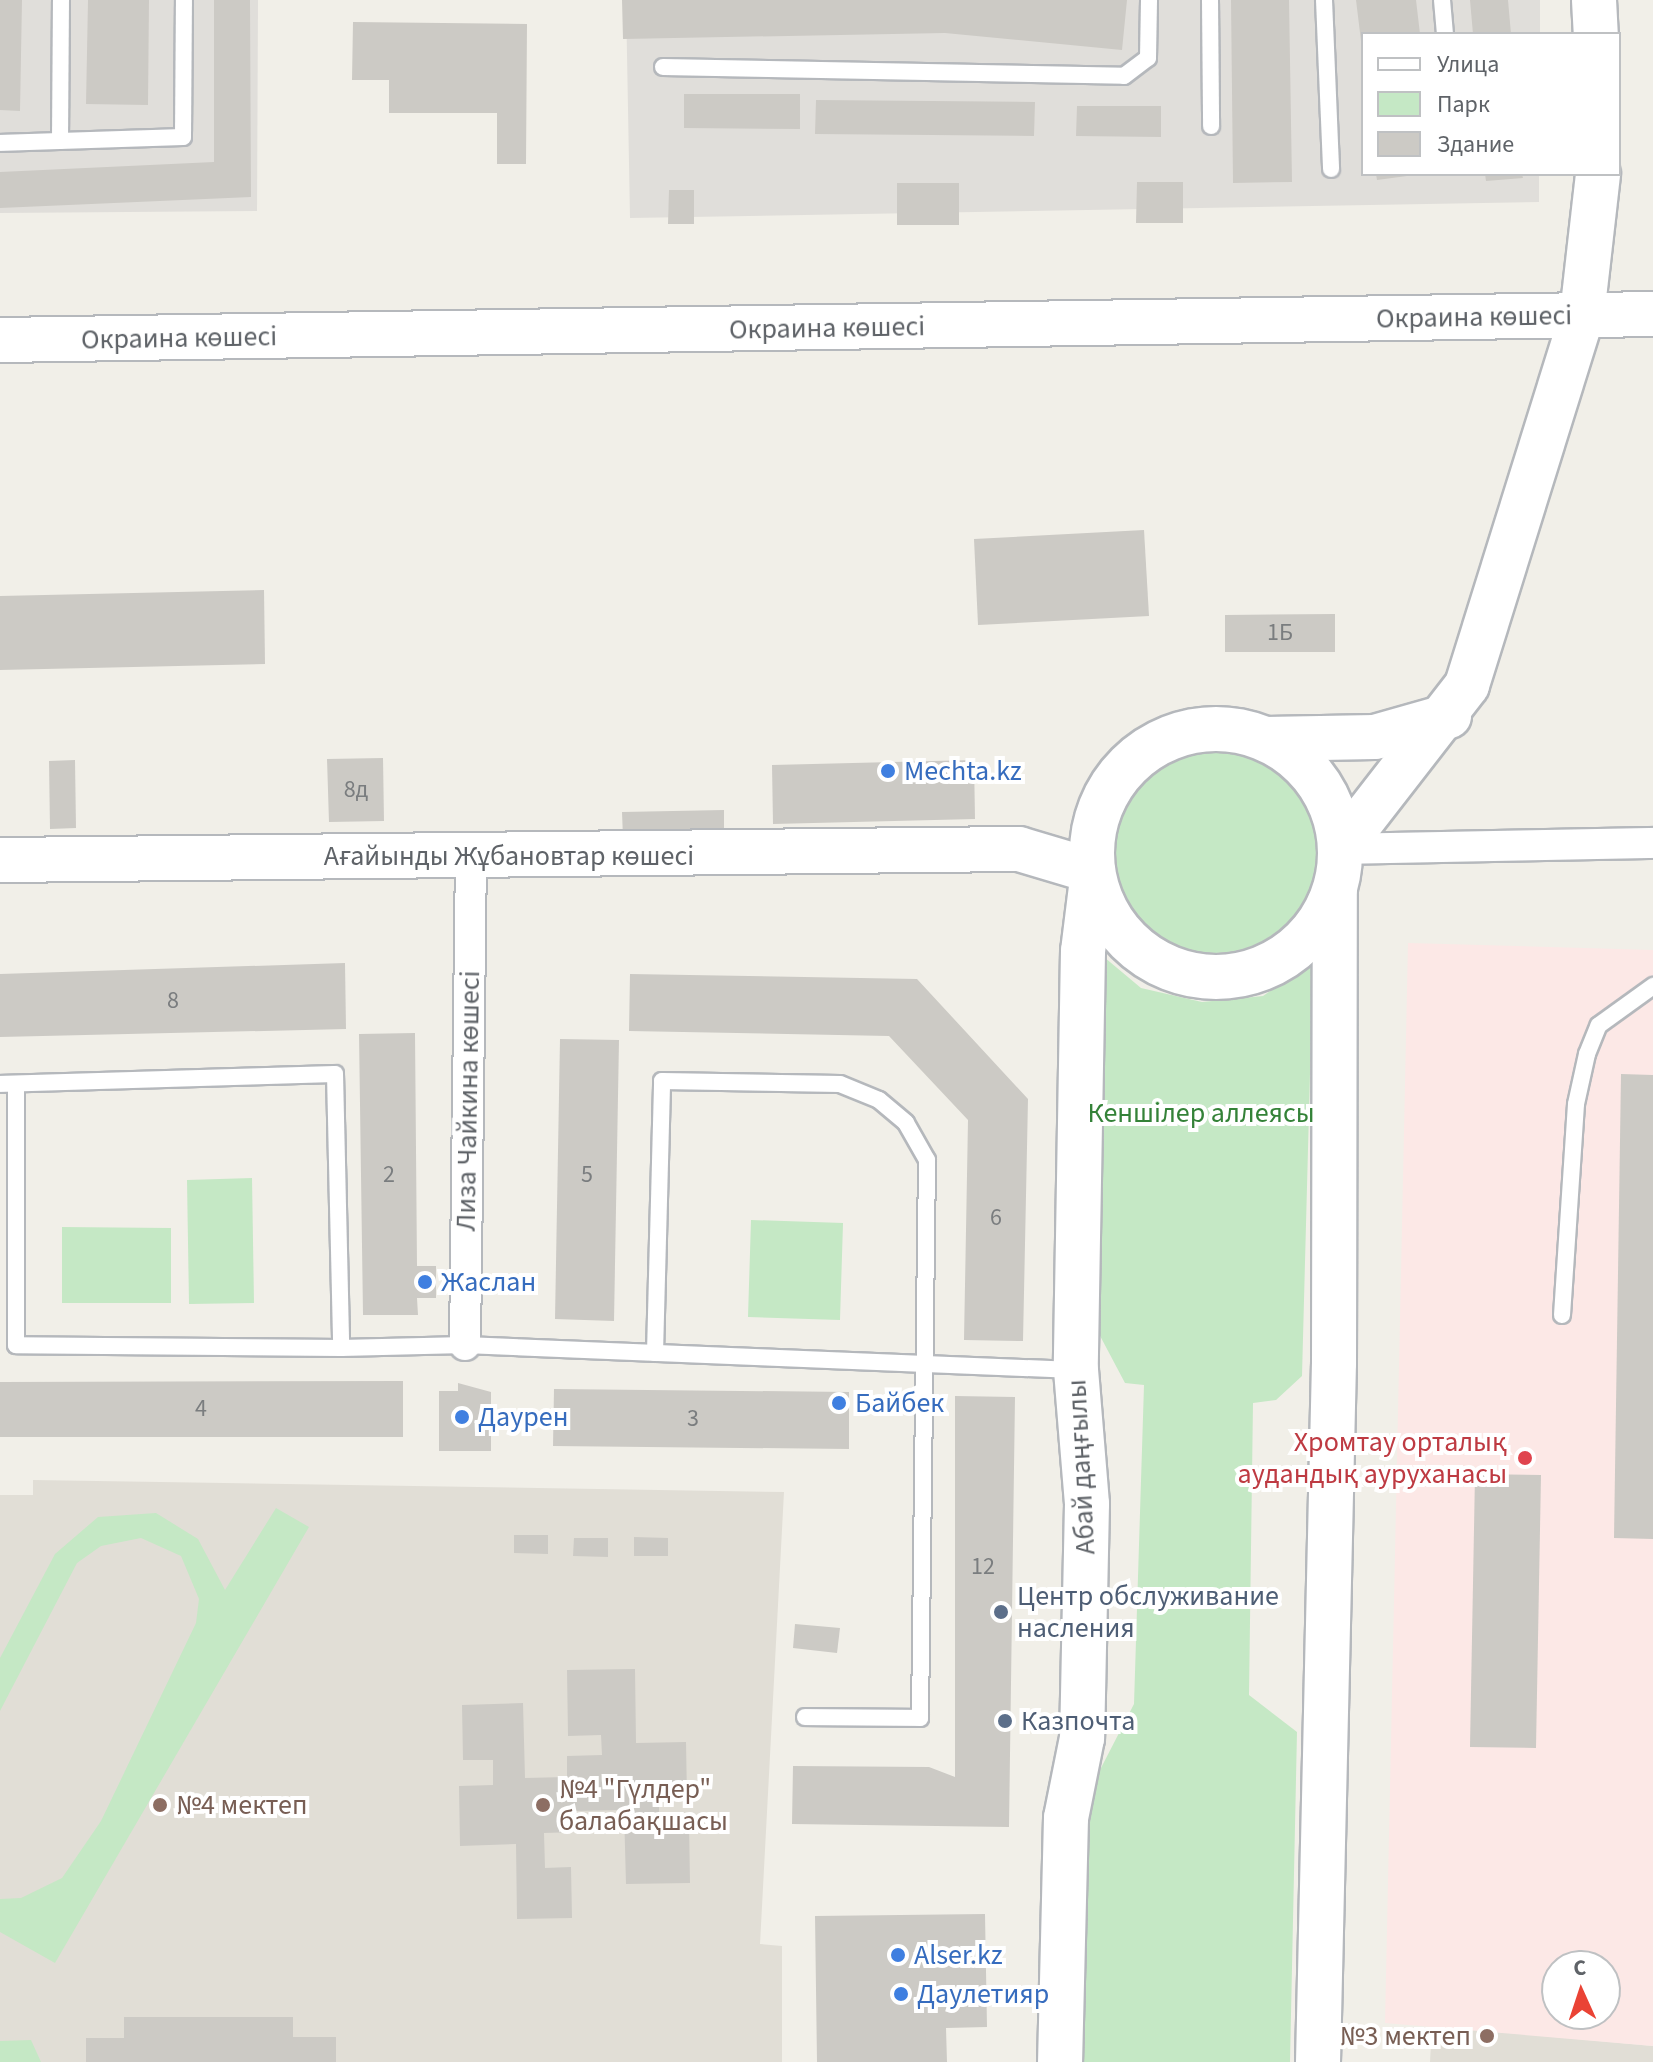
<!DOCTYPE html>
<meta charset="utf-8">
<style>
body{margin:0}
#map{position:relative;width:1653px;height:2062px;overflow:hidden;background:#f1efe8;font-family:"Source Sans 3",sans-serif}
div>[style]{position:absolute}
.industrial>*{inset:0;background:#e0deda}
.education>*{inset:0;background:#e1ded6}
.medical>*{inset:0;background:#fce8e6}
.green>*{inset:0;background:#c5e8c5}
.round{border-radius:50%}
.building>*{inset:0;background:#cccac5}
.roads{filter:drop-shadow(2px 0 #b5b8bc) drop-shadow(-2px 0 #b5b8bc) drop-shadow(0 2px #b5b8bc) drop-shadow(0 -2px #b5b8bc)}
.lane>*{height:16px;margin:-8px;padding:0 8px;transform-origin:8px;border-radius:8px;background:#fff}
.street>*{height:30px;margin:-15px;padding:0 15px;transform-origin:15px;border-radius:15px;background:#fff}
.secondary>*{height:44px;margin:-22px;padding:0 22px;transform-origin:22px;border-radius:22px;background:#fff}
.secondary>.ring{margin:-22px;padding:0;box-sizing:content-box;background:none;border:44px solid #fff;border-radius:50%}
.dots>*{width:22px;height:22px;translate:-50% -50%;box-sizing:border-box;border:4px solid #fff;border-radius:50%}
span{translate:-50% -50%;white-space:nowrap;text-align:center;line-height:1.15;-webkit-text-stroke:8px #fff;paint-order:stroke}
.number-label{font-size:24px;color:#7a7d7f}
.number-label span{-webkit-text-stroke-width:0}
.street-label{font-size:28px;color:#5f6368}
.shop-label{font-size:28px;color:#366cbe}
.left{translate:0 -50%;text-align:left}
.park-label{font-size:28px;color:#348238}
.health-label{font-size:28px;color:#be3a42}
.right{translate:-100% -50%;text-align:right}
.service-label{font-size:28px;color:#4e5e75}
.education-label{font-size:28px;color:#785e54}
.legend{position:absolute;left:1361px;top:32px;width:260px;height:144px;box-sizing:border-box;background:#fff;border:2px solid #bfc1c3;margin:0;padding:10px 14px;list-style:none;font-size:24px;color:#5f6368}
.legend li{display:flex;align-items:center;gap:16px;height:40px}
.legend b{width:40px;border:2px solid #bfc1c3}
.north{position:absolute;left:1541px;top:1950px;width:80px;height:80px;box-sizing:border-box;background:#fff;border:2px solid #bfc1c3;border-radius:50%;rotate:357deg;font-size:22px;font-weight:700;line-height:32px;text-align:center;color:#5f6368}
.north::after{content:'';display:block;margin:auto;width:28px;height:36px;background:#ea4335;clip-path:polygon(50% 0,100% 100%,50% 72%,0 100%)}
</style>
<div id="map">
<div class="industrial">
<div style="clip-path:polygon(0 0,258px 0,257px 211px,0 213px)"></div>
<div style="clip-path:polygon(626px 0,1540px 0,1540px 34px,1363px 34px,1363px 174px,1539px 174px,1539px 202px,630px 218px)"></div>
</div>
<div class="education">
<div style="clip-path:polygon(33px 1480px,784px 1492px,760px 1944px,782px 1946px,782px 2062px,0 2062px,0 1495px,33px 1495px)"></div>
<div style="clip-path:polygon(1432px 2026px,1653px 2046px,1653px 2062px,1430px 2062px)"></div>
</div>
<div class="medical">
<div style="clip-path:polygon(evenodd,1408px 943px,1653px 950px,1653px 2046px,1385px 2023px,1408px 943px,1557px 1966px,1605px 1966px,1605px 2014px,1557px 2014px,1557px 1966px)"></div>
</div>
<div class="green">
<div class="round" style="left:1113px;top:749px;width:204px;height:204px"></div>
<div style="clip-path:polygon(1098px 952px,1141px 988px,1202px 1002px,1263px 996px,1313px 961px,1302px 1376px,1276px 1400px,1253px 1403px,1249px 1695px,1297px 1732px,1290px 2062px,1081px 2062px,1086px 1797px,1134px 1704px,1144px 1385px,1125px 1383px,1089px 1315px)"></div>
<div style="clip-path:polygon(252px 1178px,254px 1303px,189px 1304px,187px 1180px)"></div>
<div style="clip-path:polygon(751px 1220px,843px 1223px,840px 1320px,748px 1317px)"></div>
<div style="clip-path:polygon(62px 1227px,171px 1228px,171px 1303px,62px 1303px)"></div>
<div style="clip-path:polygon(276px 1508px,309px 1527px,55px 1963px,0 1932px,0 1899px,21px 1898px,62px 1878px,101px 1821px,196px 1623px,199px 1599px,181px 1556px,141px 1538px,101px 1546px,77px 1563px,0 1711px,0 1658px,55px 1554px,98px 1517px,156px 1513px,198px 1539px,225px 1590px)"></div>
<div style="clip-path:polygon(31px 2040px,41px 2062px,0 2062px,0 2041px)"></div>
</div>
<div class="building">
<div style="clip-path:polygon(0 0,22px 0,20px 111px,0 110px)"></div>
<div style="clip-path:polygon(88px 0,149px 0,148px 105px,86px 104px)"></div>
<div style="clip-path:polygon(214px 0,250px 0,251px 197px,0 208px,0 172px,214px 162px)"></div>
<div style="clip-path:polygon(622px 0,1127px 0,1122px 50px,945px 33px,623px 39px)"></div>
<div style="clip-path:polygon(1231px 0,1289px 0,1292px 182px,1233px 183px)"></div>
<div style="clip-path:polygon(1356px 0,1416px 0,1420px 34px,1363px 34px,1361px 41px)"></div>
<div style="clip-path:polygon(1470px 0,1508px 0,1511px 34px,1473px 34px)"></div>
<div style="clip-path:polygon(353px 22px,527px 24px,526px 164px,497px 164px,497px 113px,389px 113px,389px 80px,352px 80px)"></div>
<div style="clip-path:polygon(684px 94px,800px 94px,800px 129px,684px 128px)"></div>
<div style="clip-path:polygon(816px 100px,1035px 102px,1034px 136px,815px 134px)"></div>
<div style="clip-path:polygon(1077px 106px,1161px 106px,1161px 137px,1076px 136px)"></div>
<div style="clip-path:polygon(1376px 174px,1407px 174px,1407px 176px,1377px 180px)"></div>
<div style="clip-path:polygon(1485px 174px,1522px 174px,1523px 178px,1486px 181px)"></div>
<div style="clip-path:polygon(1137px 182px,1183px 182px,1183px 223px,1136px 223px)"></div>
<div style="clip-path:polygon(897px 183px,959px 183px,959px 225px,897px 225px)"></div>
<div style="clip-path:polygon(669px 190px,694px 190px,694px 224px,668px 224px)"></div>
<div style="clip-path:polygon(1144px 530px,1149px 616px,978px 625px,974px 539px)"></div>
<div style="clip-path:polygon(264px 590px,265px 664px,0 670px,0 596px)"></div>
<div style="clip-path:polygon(1335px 614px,1335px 652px,1225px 652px,1225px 615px)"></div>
<div style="clip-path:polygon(383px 758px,384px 821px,329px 822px,327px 759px)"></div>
<div style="clip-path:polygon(75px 760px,76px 828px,50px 829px,49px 761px)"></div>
<div style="clip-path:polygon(974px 760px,975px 819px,773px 824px,772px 765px)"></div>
<div style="clip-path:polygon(724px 810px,724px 836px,623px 838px,622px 812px)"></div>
<div style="clip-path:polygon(345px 963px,346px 1029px,0 1037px,0 974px)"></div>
<div style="clip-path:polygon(630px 974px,917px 979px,1028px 1099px,1023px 1341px,964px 1340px,968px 1120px,889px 1036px,629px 1031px)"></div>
<div style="clip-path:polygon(415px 1033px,417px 1266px,436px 1266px,436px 1298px,417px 1298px,418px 1315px,363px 1315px,359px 1034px)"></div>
<div style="clip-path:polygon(560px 1039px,619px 1040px,614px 1321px,555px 1319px)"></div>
<div style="clip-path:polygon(1621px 1074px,1653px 1075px,1653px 1539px,1614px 1538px)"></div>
<div style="clip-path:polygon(403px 1381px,403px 1437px,0 1437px,0 1382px)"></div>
<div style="clip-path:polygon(458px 1383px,491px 1392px,491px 1451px,439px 1451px,439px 1391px,458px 1391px)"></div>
<div style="clip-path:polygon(554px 1389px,849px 1392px,849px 1449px,553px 1446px)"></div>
<div style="clip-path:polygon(955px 1396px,1015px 1397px,1009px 1827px,792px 1824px,793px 1766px,929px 1767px,955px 1777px)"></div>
<div style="clip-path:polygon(1475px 1474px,1541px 1475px,1536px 1748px,1470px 1747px)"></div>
<div style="clip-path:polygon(514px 1535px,548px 1535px,548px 1554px,514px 1553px)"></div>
<div style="clip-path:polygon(634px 1537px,668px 1538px,668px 1556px,634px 1556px)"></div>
<div style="clip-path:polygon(574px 1538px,608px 1538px,608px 1557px,573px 1556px)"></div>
<div style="clip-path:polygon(795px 1624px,840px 1628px,837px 1653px,793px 1648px)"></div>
<div style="clip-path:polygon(635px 1669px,636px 1743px,686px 1742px,687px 1797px,659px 1798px,659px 1823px,689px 1822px,690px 1883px,626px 1884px,624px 1810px,575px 1811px,576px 1832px,544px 1833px,545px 1868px,571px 1867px,572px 1918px,517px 1919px,516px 1844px,460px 1846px,459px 1786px,493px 1785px,493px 1760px,463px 1760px,462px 1705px,523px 1703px,525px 1778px,567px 1777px,567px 1756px,602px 1755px,601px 1735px,568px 1736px,567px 1670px)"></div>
<div style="clip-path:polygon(985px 1914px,987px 2027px,946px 2028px,947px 2062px,817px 2062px,815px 1916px)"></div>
<div style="clip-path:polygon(124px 2017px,293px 2017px,293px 2037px,336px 2037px,336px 2062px,86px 2062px,86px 2038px,124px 2038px)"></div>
</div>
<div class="roads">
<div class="lane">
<div style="left:1210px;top:0;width:126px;rotate:89.5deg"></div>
<div style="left:1324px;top:0;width:169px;rotate:87.6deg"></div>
<div style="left:1442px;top:0;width:34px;rotate:85deg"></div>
<div style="left:663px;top:67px;width:461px;rotate:1.1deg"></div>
<div style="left:1124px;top:76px;width:30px;rotate:-37deg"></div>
<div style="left:1148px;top:58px;width:58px;rotate:-89deg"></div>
<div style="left:60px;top:141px;width:141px;rotate:-89.6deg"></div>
<div style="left:0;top:143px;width:183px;rotate:-1.9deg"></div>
<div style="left:183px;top:137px;width:137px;rotate:-89.6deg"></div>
<div style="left:0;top:1084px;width:335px;rotate:-1.7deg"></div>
<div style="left:335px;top:1074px;width:274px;rotate:88.7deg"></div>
<div style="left:341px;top:1348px;width:325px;rotate:-179.5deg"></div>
<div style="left:16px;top:1345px;width:261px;rotate:-90deg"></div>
<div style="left:1562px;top:1315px;width:211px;rotate:-86.2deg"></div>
<div style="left:1576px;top:1104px;width:51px;rotate:-77.6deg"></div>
<div style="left:1587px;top:1054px;width:31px;rotate:-68deg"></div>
<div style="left:1599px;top:1025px;width:67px;rotate:-35.8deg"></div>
<div style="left:341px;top:1348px;width:124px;rotate:-1.4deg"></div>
<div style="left:465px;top:1345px;width:610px;rotate:2.35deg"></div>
<div style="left:655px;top:1353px;width:272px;rotate:-88.5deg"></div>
<div style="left:662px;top:1081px;width:178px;rotate:1deg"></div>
<div style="left:840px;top:1084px;width:42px;rotate:22.3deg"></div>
<div style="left:879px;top:1100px;width:35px;rotate:40deg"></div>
<div style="left:906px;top:1123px;width:43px;rotate:60.4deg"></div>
<div style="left:927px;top:1160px;width:558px;rotate:90.72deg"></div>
<div style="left:920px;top:1718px;width:115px;rotate:-179.5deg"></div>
</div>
<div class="street">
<div style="left:1340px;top:849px;width:313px;rotate:-1.1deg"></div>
<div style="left:465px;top:1345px;width:487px;rotate:-89.3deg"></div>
</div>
<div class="secondary">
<div style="left:1594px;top:0;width:34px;rotate:87deg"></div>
<div style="left:0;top:340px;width:1653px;rotate:-0.9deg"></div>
<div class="ring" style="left:1092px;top:729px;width:204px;height:204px"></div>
<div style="left:1266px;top:739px;width:109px;rotate:-1.1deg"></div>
<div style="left:1375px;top:737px;width:77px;rotate:-15.8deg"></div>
<div style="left:1340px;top:849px;width:207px;rotate:-52.2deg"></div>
<div style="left:1467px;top:685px;width:387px;rotate:-72.7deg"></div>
<div style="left:1582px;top:315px;width:142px;rotate:-83.5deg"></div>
<div style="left:0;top:860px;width:1019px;rotate:-0.62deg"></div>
<div style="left:1019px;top:849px;width:77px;rotate:16.6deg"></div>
<div style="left:1093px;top:871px;width:81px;rotate:97.1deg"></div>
<div style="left:1083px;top:951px;width:419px;rotate:91deg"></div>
<div style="left:1076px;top:1370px;width:134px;rotate:85.3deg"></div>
<div style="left:1087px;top:1504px;width:234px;rotate:91.2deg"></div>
<div style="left:1082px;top:1738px;width:82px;rotate:101.3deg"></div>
<div style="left:1066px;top:1818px;width:244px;rotate:91.4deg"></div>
<div style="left:1318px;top:2062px;width:699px;rotate:-88.69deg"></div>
<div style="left:1334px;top:1363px;width:472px;rotate:-89.9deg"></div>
</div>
</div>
<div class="dots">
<div style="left:888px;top:771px;background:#3f7fe0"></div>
<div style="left:425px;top:1282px;background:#3f7fe0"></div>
<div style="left:839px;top:1403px;background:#3f7fe0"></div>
<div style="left:462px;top:1417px;background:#3f7fe0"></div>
<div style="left:1525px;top:1458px;background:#e0444e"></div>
<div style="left:1001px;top:1612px;background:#5c6f8a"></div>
<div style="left:1005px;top:1721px;background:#5c6f8a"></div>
<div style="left:160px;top:1805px;background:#8d6e63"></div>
<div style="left:543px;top:1805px;background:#8d6e63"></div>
<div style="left:898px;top:1955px;background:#3f7fe0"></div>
<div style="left:901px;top:1994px;background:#3f7fe0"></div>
<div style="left:1487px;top:2036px;background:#8d6e63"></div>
</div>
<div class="number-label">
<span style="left:1280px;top:633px">1Б</span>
<span style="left:356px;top:790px">8д</span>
<span style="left:173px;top:1001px">8</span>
<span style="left:389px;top:1175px">2</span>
<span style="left:587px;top:1175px">5</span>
<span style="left:996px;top:1218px">6</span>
<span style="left:201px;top:1409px">4</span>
<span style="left:693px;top:1419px">3</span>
<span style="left:983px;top:1567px">12</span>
</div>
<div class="street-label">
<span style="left:1474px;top:317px;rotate:-1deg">Окраина көшесі</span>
<span style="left:827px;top:328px;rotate:-1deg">Окраина көшесі</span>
<span style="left:179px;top:338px;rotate:-1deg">Окраина көшесі</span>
<span style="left:509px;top:856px">Ағайынды Жұбановтар көшесі</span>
<span style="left:468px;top:1101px;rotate:-89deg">Лиза Чайкина көшесі</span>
<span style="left:1081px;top:1467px;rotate:-93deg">Абай даңғылы</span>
</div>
<div class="shop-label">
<span class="left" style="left:904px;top:771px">Mechta.kz</span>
<span class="left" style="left:441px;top:1282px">Жаслан</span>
<span class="left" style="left:855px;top:1403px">Байбек</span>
<span class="left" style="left:478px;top:1417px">Даурен</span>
<span class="left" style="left:914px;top:1955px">Alser.kz</span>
<span class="left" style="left:917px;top:1994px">Даулетияр</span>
</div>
<div class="park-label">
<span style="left:1201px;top:1113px">Кеншілер аллеясы</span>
</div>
<div class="health-label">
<span class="right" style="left:1507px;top:1458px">Хромтау орталық<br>аудандық ауруханасы</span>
</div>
<div class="service-label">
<span class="left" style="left:1017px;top:1612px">Центр обслуживание<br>насления</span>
<span class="left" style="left:1021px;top:1721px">Казпочта</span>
</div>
<div class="education-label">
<span class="left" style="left:559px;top:1805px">№4 "Гүлдер"<br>балабақшасы</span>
<span class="left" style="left:176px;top:1805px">№4 мектеп</span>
<span class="right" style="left:1471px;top:2036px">№3 мектеп</span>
</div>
<ul class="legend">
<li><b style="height:10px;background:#fff"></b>Улица</li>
<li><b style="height:22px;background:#c5e8c5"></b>Парк</li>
<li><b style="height:22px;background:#cccac5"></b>Здание</li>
</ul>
<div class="north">С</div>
</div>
